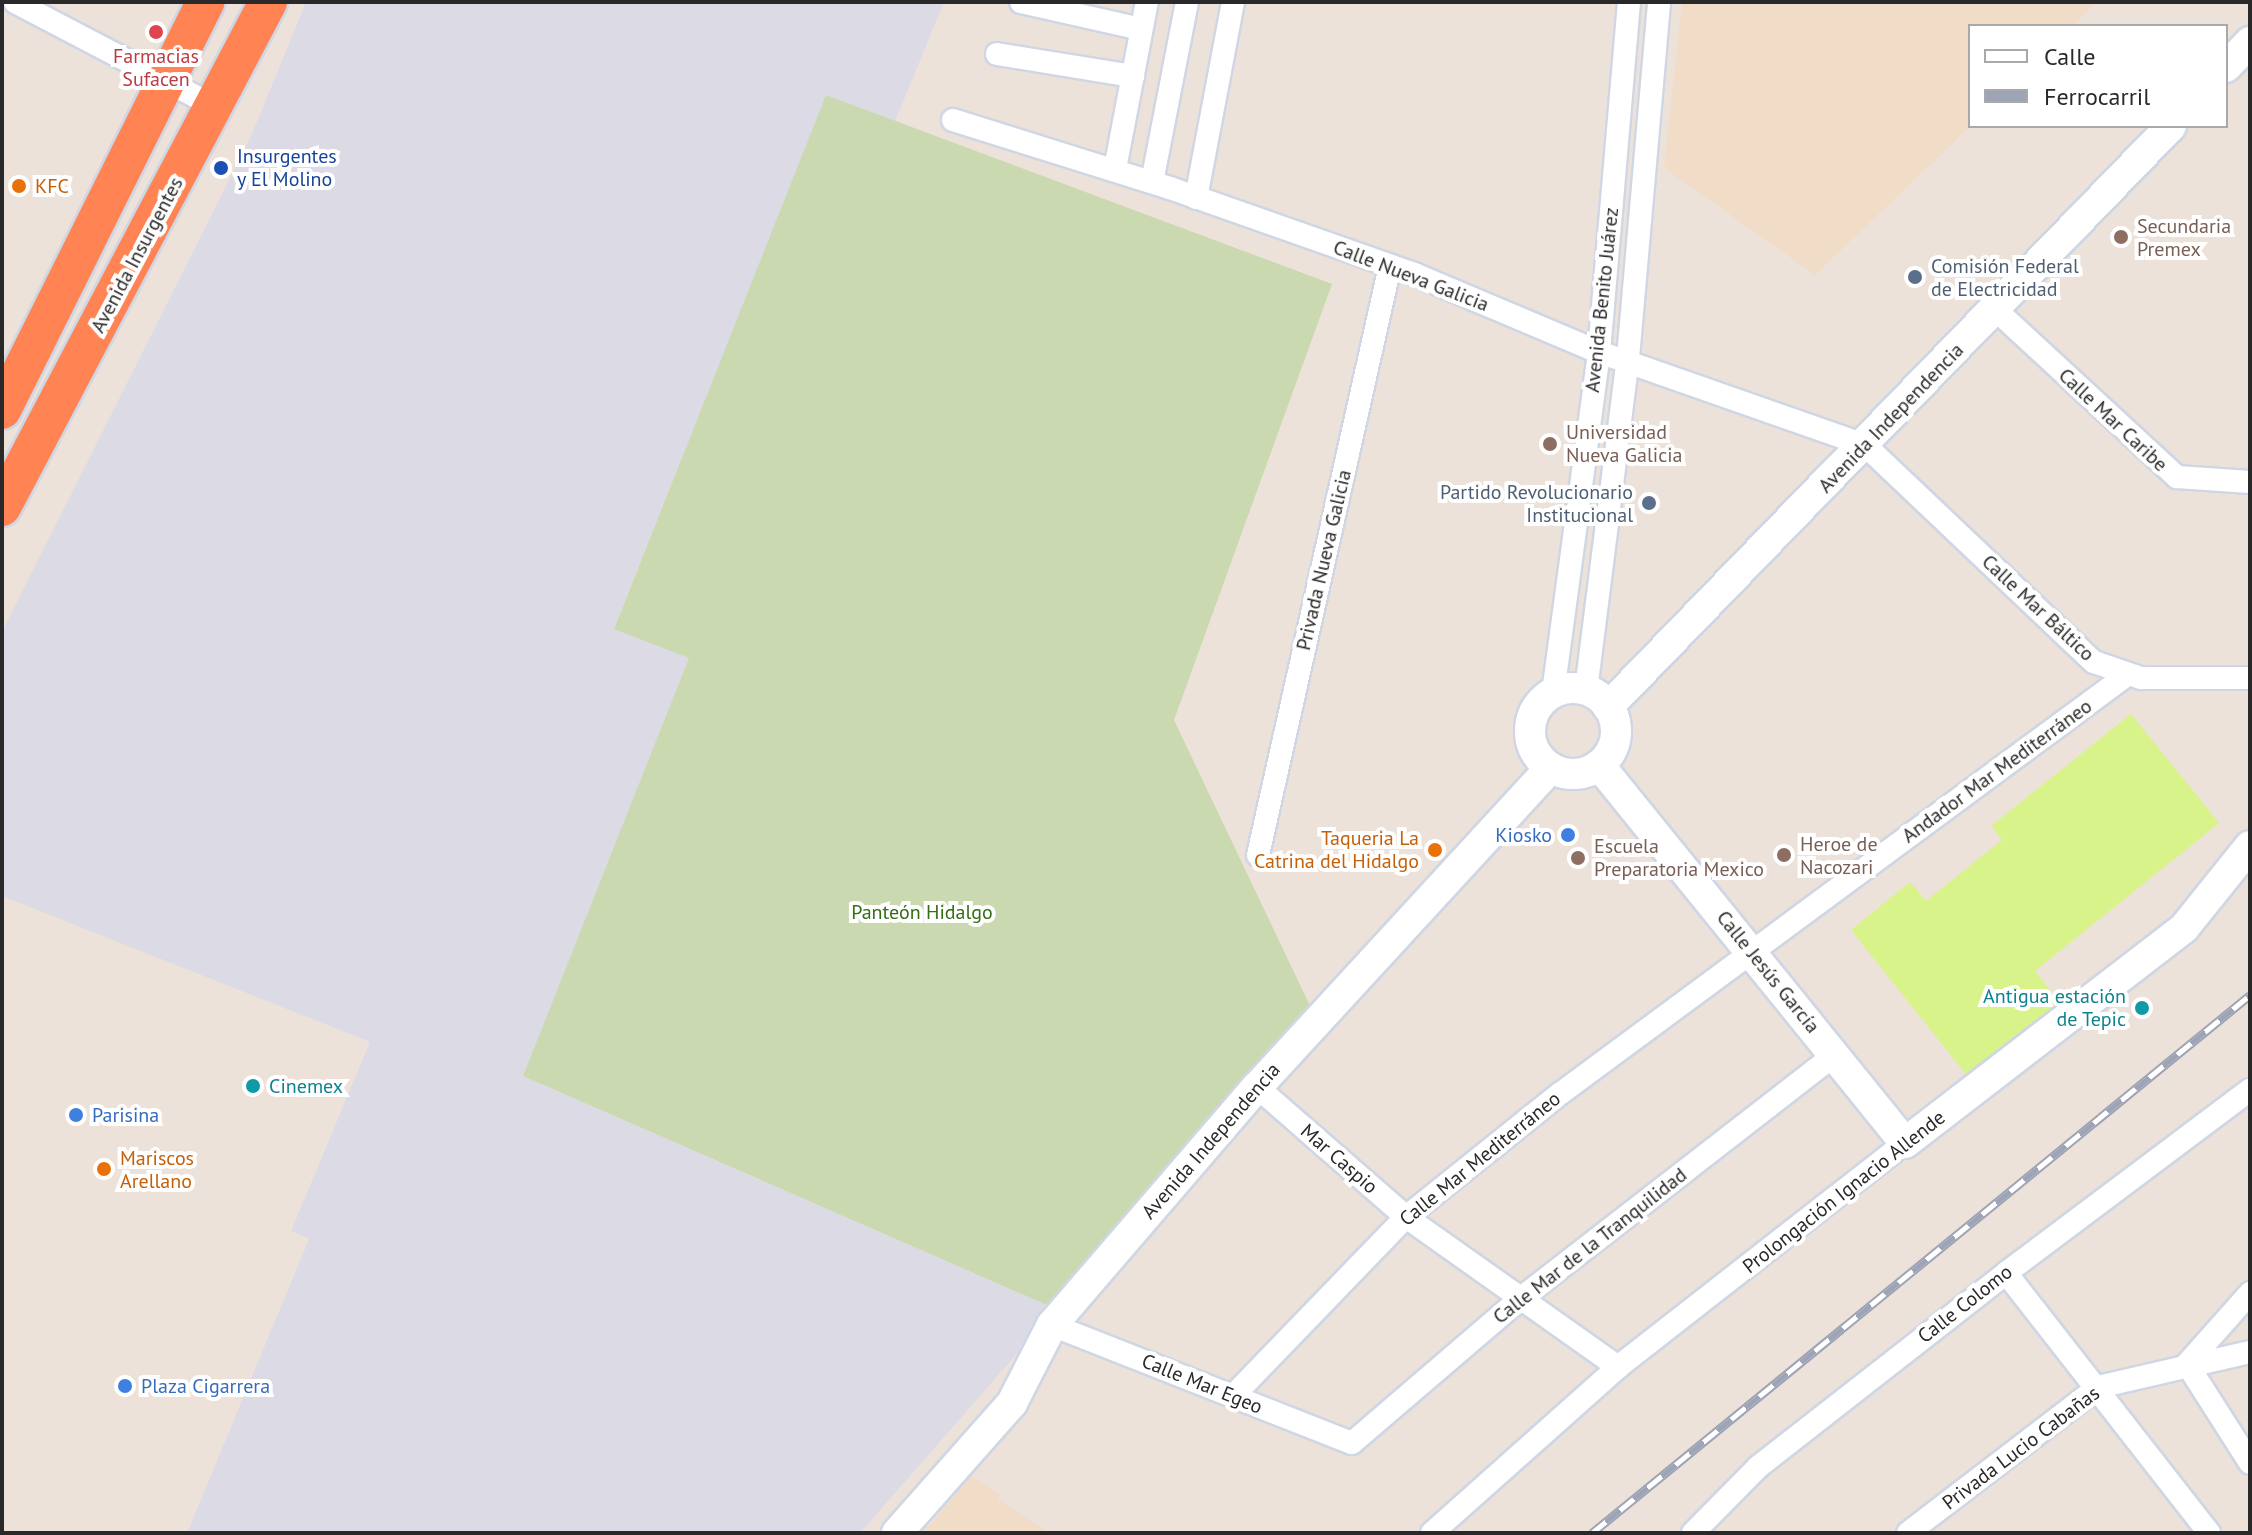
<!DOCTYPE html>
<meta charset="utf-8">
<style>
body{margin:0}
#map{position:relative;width:2252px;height:1535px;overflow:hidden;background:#ede2d9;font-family:"PT Sans",sans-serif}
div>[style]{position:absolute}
.industrial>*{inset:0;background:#dcdbe5}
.education>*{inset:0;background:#f1ddc7}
.cemetery>*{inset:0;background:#cad9af}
.pitch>*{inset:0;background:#d7f38a}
.roads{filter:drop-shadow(2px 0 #cfd6e4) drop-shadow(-2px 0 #cfd6e4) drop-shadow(0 2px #cfd6e4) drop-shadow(0 -2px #cfd6e4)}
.street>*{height:22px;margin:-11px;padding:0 11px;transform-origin:11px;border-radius:11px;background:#fff}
.secondary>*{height:30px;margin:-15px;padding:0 15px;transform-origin:15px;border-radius:15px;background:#fff}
.secondary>.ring{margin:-15px;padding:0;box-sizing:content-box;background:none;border:30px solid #fff;border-radius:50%}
.highway>*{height:38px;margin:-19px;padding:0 19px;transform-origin:19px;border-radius:19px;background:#ff8353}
.rail>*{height:9px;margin-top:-4.5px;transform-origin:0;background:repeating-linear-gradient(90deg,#fff 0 18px,#9ca4b6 0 36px);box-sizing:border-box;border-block:2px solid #9ca4b6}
.dots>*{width:22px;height:22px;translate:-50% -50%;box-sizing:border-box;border:4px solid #fff;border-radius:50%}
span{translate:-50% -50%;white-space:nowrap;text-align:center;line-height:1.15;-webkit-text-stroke:8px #fff;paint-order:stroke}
.health-label{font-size:20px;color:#be3a42}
.transit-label{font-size:20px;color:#164399}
.left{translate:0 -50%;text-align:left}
.food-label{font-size:20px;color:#c56008}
.right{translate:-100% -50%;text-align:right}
.education-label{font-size:20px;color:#785e54}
.street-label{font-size:20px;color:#292929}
.service-label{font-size:20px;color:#4e5e75}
.shop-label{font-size:20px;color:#366cbe}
.park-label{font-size:20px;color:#336e12}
.culture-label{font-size:20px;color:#0d838f}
.frame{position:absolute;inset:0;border:4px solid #292929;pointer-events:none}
.legend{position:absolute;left:1968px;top:24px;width:260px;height:104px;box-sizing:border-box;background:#fff;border:2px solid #a9a9a9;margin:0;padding:10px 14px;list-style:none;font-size:24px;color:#292929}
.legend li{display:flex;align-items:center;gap:16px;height:40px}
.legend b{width:40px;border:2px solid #a9a9a9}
</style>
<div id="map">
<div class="industrial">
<div style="clip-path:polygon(306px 2px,944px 2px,894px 124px,827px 95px,614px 628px,690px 658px,523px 1076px,1056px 1309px,860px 1533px,187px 1533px,309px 1239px,291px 1231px,370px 1042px,2px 896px,2px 632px,251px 136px)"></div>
</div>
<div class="education">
<div style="clip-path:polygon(1682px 2px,2097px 2px,2072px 26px,1970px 26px,1971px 126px,1815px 275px,1664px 168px)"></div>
<div style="clip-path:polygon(971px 1476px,1000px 1495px,998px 1499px,1049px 1533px,923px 1533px)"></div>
</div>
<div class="cemetery">
<div style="clip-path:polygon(826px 95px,1332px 284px,1174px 720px,1311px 1008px,1056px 1309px,523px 1076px,689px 658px,614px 629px)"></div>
</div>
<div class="pitch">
<div style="clip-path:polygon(2131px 714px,2219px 823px,2035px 971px,2068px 1013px,1976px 1087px,1851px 930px,1910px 882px,1926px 901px,2002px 840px,1991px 826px)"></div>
</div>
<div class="roads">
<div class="street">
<div style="left:15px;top:2px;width:227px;rotate:27.6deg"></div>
<div style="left:1021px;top:2px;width:123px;rotate:12.7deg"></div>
<div style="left:997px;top:54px;width:138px;rotate:9.2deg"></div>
<div style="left:953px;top:120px;width:227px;rotate:17.4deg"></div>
<div style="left:1170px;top:188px;width:259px;rotate:19.4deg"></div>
<div style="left:1414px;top:274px;width:201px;rotate:22.9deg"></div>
<div style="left:1599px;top:352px;width:282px;rotate:19.3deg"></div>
<div style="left:1865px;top:445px;width:315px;rotate:43.5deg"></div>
<div style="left:2094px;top:662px;width:50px;rotate:18.8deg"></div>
<div style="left:2141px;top:678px;width:109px"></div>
<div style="left:1115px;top:169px;width:170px;rotate:-79.2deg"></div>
<div style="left:1152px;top:182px;width:183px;rotate:-79deg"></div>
<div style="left:1196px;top:198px;width:199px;rotate:-79.3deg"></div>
<div style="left:1997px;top:311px;width:245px;rotate:42.7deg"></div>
<div style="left:2177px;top:477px;width:73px;rotate:3.9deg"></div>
<div style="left:1586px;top:690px;width:335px;rotate:-82.8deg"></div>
<div style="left:1628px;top:358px;width:357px;rotate:-85deg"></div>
<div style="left:1553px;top:693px;width:344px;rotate:-82.3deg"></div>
<div style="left:1599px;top:352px;width:351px;rotate:-85.1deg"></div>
<div style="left:1258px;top:855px;width:604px;rotate:-77.37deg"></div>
<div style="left:1257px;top:1087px;width:198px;rotate:41.1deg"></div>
<div style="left:1406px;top:1217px;width:260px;rotate:35.3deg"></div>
<div style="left:2006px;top:1273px;width:330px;rotate:52deg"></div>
<div style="left:1052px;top:1325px;width:322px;rotate:21.5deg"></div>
<div style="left:1352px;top:1443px;width:221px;rotate:-40.6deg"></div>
<div style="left:1520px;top:1299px;width:398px;rotate:-37.8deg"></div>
<div style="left:2187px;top:1364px;width:117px;rotate:57.5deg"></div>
<div style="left:2187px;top:1364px;width:95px;rotate:-48.4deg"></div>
<div style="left:1233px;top:1396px;width:249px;rotate:-46deg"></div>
<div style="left:1406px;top:1217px;width:198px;rotate:-38.7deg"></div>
<div style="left:1561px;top:1093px;width:704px;rotate:-36.45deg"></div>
<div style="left:1432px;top:1533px;width:249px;rotate:-41.7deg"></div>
<div style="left:1618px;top:1367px;width:364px;rotate:-38deg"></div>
<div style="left:1693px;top:1533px;width:93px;rotate:-45.4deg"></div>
<div style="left:1758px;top:1467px;width:315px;rotate:-38deg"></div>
<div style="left:2006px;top:1273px;width:305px;rotate:-36.9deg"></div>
<div style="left:1908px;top:1533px;width:240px;rotate:-37.5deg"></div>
<div style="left:2098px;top:1387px;width:156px;rotate:-13deg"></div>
</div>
<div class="secondary">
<div style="left:2226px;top:67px;width:35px;rotate:-46deg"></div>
<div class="ring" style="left:1530px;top:688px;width:56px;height:56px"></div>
<div style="left:1608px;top:707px;width:809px;rotate:-45.9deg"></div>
<div style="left:1599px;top:765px;width:486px;rotate:51deg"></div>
<div style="left:1905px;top:1143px;width:352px;rotate:-37.6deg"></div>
<div style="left:2184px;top:928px;width:105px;rotate:-51.2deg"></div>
<div style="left:897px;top:1533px;width:174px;rotate:-48.5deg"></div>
<div style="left:1012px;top:1403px;width:88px;rotate:-62.9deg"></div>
<div style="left:1052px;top:1325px;width:314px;rotate:-49.3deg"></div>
<div style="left:1257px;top:1087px;width:433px;rotate:-47.4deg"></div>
</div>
<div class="highway">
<div style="left:2px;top:410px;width:456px;rotate:-63.5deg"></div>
<div style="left:2px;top:507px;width:571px;rotate:-62.22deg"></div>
</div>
</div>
<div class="rail">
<div style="left:1592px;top:1533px;width:850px;rotate:-39.27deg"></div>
</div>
<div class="dots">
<div style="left:156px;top:32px;background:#e0444e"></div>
<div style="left:221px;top:168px;background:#1a4fb4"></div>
<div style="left:19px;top:186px;background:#e8710a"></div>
<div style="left:2121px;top:237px;background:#8d6e63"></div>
<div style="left:1915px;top:277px;background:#5c6f8a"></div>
<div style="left:1550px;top:444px;background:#8d6e63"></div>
<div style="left:1649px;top:503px;background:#5c6f8a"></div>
<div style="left:1568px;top:835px;background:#3f7fe0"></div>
<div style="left:1435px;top:850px;background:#e8710a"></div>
<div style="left:1784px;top:855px;background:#8d6e63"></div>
<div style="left:1578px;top:858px;background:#8d6e63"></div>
<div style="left:2142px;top:1008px;background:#0f9aa8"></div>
<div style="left:253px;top:1086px;background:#0f9aa8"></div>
<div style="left:76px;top:1115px;background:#3f7fe0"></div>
<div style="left:104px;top:1169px;background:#e8710a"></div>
<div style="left:125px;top:1386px;background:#3f7fe0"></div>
</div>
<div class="health-label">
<span style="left:156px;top:68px">Farmacias<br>Sufacen</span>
</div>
<div class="transit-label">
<span class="left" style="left:237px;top:168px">Insurgentes<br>y El Molino</span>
</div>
<div class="food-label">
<span class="left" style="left:35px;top:186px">KFC</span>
<span class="right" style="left:1419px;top:850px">Taqueria La<br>Catrina del Hidalgo</span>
<span class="left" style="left:120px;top:1170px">Mariscos<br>Arellano</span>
</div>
<div class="education-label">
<span class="left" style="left:2137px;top:238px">Secundaria<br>Premex</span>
<span class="left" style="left:1566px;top:444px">Universidad<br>Nueva Galicia</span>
<span class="left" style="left:1800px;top:856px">Heroe de<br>Nacozari</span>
<span class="left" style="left:1594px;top:858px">Escuela<br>Preparatoria Mexico</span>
</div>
<div class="street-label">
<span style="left:137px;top:255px;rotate:-62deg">Avenida Insurgentes</span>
<span style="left:1411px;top:276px;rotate:21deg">Calle Nueva Galicia</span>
<span style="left:1602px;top:300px;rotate:-84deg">Avenida Benito Juárez</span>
<span style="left:1891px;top:418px;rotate:-46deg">Avenida Independencia</span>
<span style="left:2113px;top:420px;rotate:43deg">Calle Mar Caribe</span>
<span style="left:1324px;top:560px;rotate:-77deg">Privada Nueva Galicia</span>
<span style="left:2038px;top:608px;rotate:43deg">Calle Mar Báltico</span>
<span style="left:1997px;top:771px;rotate:-36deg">Andador Mar Mediterráneo</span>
<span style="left:1768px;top:972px;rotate:51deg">Calle Jesús García</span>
<span style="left:1211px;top:1141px;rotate:-49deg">Avenida Independencia</span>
<span style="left:1339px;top:1159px;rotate:41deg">Mar Caspio</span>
<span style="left:1480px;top:1159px;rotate:-39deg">Calle Mar Mediterráneo</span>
<span style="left:1844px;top:1192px;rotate:-38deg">Prolongación Ignacio Allende</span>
<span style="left:1590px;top:1246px;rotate:-38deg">Calle Mar de la Tranquilidad</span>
<span style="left:1965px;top:1304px;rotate:-38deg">Calle Colomo</span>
<span style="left:1202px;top:1384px;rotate:22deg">Calle Mar Egeo</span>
<span style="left:2021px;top:1448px;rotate:-37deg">Privada Lucio Cabañas</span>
</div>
<div class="service-label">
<span class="left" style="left:1931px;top:278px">Comisión Federal<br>de Electricidad</span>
<span class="right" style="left:1633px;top:504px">Partido Revolucionario<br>Institucional</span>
</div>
<div class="shop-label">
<span class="right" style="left:1552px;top:835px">Kiosko</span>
<span class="left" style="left:92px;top:1115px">Parisina</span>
<span class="left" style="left:141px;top:1386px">Plaza Cigarrera</span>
</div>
<div class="park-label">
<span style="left:922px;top:912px">Panteón Hidalgo</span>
</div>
<div class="culture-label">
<span class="right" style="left:2126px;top:1008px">Antigua estación<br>de Tepic</span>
<span class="left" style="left:269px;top:1086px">Cinemex</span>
</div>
<div class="frame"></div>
<ul class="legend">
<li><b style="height:10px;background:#fff"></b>Calle</li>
<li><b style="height:10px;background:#9ca4b6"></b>Ferrocarril</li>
</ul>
</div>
